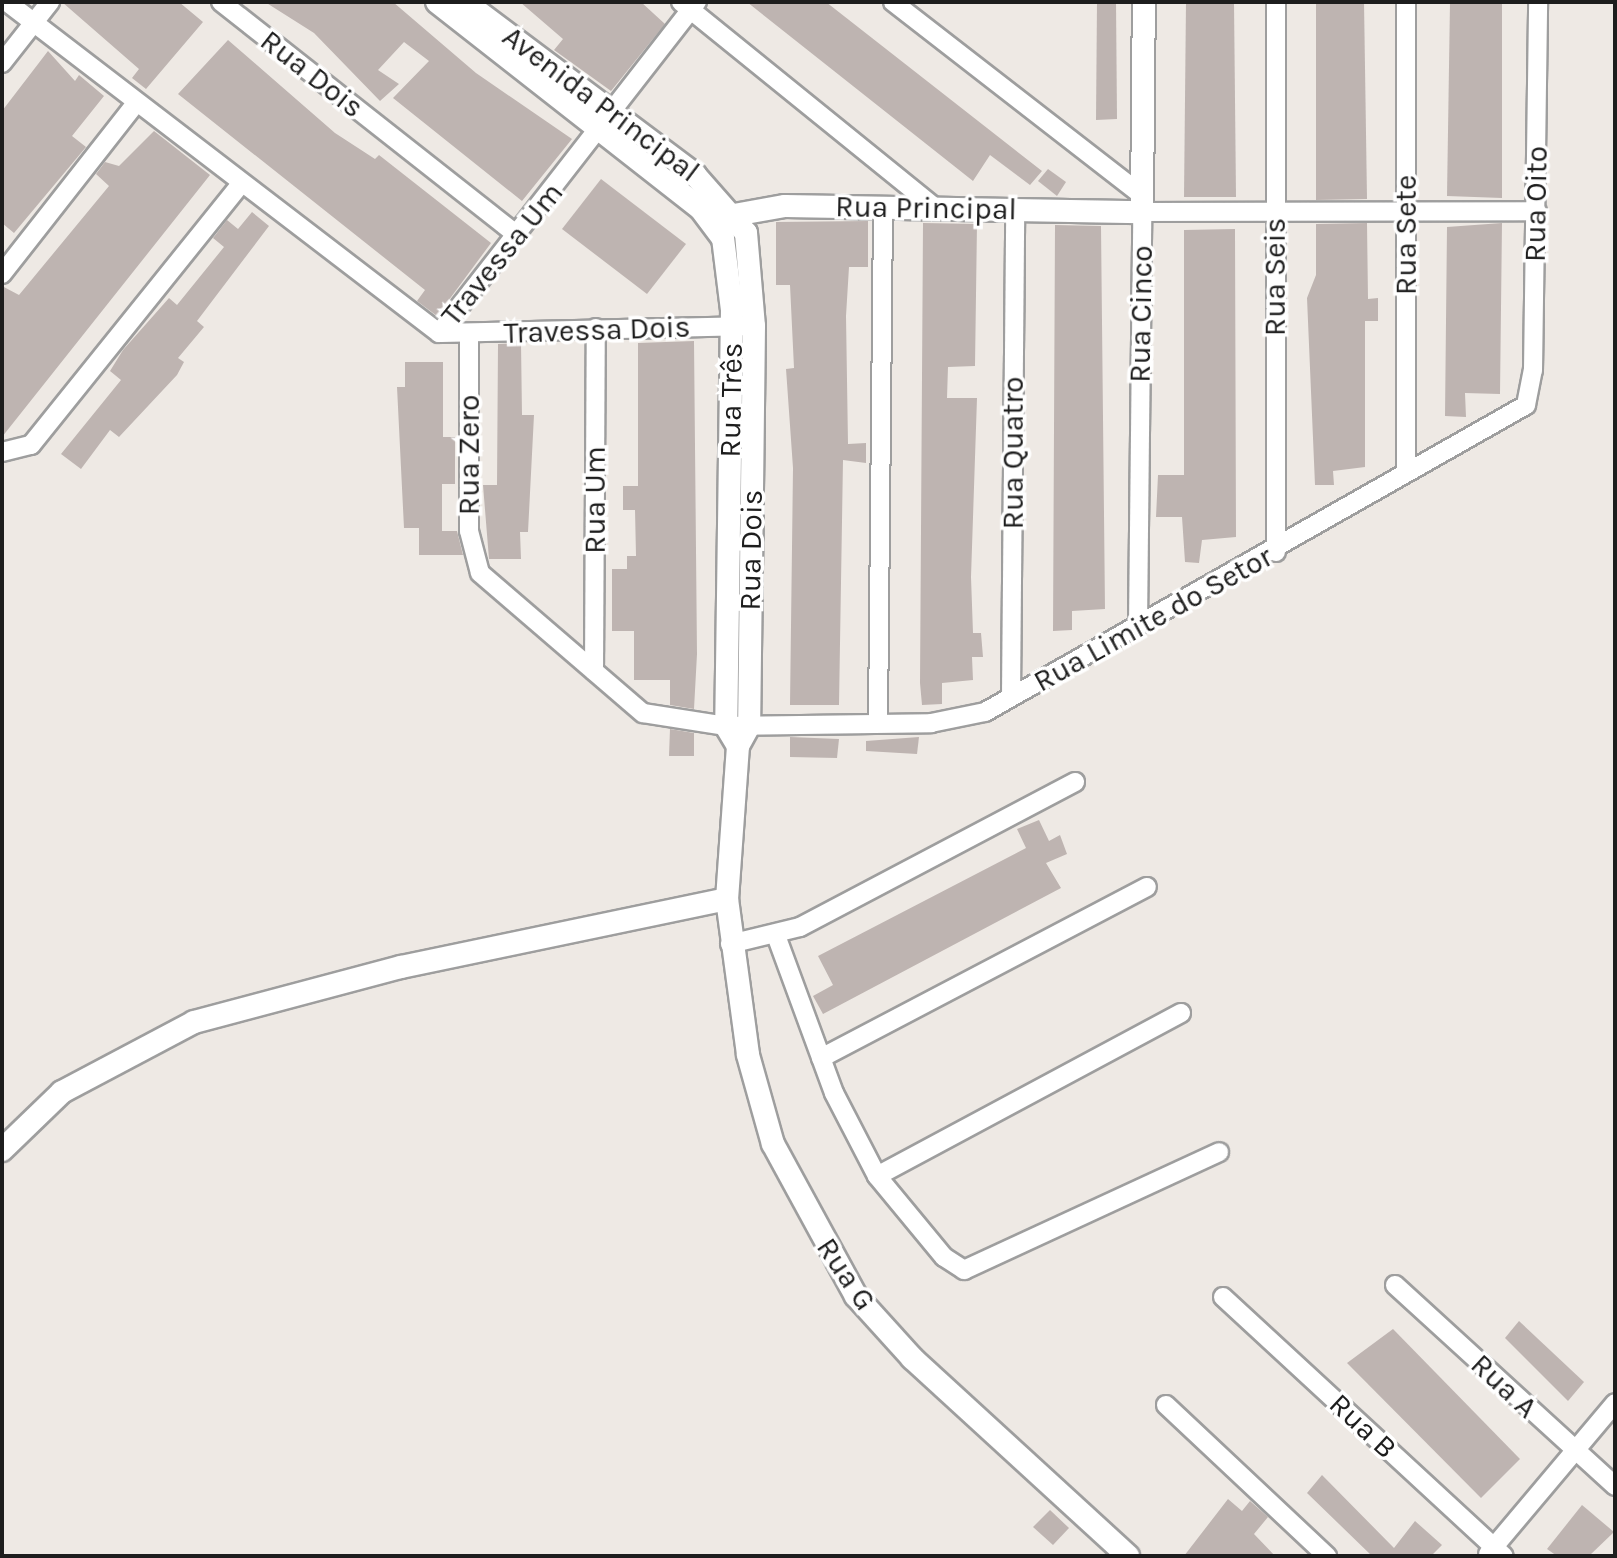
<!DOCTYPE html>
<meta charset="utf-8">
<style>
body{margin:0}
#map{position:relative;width:1617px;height:1558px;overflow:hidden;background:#eee9e4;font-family:Karla,sans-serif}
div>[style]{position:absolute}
.building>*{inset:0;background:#beb4b1}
.roads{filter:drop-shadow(2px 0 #9e9e9e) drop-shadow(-2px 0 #9e9e9e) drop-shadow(0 2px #9e9e9e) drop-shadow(0 -2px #9e9e9e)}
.minor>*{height:18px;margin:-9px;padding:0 9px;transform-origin:9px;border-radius:9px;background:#fff}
.tertiary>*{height:22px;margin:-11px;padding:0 11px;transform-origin:11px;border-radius:11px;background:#fff}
span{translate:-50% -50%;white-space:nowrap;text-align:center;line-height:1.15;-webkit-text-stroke:7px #fff;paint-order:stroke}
.street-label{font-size:30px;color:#1d1d1d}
.frame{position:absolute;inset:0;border:4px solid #1d1d1d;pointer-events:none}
</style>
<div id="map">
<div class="building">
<div style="clip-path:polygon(62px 2px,179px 2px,203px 22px,146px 89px,132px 78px,139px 69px)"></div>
<div style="clip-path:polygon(265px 2px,393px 2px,476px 73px,572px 139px,522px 201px,393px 98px,429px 61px,404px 42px,378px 70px,399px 84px,380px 101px,314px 33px)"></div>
<div style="clip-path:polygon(520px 2px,641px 2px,665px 24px,611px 91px,554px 50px,563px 39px)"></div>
<div style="clip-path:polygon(747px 2px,826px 2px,1042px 171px,1030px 185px,990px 155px,973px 181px)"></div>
<div style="clip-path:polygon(1097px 2px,1116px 2px,1117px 119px,1096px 120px)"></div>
<div style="clip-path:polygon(1186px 2px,1234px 3px,1236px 197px,1184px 197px)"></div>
<div style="clip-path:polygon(1316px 2px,1364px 2px,1367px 199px,1316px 200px)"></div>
<div style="clip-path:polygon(1450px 2px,1502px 2px,1502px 198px,1447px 196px)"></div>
<div style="clip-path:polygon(228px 40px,335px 133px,375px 159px,379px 155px,491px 243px,437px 316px,417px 301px,425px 290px,178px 94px)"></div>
<div style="clip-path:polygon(48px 51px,75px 81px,79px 75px,104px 96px,72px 136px,86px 147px,14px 233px,2px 223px,2px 111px)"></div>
<div style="clip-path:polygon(154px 131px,210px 175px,2px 437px,2px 286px,19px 295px,109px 186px,96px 174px,105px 162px,119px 166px)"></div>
<div style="clip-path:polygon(1048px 169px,1066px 182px,1057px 196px,1038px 181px)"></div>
<div style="clip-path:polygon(601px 179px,686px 244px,647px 294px,562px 229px)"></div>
<div style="clip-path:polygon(252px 212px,269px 226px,197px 321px,204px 327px,178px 358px,184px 362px,177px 375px,119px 437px,110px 430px,81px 469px,61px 454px,121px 380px,110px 371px,123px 350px,169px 298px,177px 305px,224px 247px,213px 238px,227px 220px,238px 229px)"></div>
<div style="clip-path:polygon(868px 221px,868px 267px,849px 267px,846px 316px,848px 444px,866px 443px,866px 463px,843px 460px,839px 705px,790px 705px,793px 468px,786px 369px,794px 368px,790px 285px,776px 285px,776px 222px)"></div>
<div style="clip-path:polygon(923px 223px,977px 224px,975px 366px,948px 367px,947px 398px,977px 398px,971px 577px,973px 633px,981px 633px,983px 657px,972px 657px,973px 680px,942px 683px,942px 704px,922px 705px,920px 683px)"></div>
<div style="clip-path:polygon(1367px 223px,1368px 299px,1378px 298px,1378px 321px,1365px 321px,1365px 467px,1333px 471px,1334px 485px,1315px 485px,1307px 298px,1316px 275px,1316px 224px)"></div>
<div style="clip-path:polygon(1502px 223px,1500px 394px,1465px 393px,1466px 417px,1445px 416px,1447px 227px)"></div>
<div style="clip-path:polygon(1055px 225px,1101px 226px,1105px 609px,1072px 611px,1072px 630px,1053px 631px)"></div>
<div style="clip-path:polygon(1235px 229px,1236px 537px,1202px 540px,1199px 563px,1185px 562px,1182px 517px,1156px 517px,1158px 475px,1184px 475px,1184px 230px)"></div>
<div style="clip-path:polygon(694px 341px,697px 654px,694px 709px,670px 705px,670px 680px,634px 680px,634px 631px,612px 631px,612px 569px,627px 569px,627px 556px,636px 556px,635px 510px,623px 510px,623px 486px,638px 486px,638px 343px)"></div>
<div style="clip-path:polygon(521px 343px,522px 415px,534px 415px,528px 532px,520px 532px,521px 559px,489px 559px,483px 485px,497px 485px,498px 344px)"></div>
<div style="clip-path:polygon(405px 362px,443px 362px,443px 437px,455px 437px,455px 484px,442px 484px,442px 531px,457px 531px,463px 555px,419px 555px,419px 528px,404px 528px,397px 387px,405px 387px)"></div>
<div style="clip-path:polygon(670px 729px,694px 733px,694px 756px,669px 756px)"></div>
<div style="clip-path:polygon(790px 737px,839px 739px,837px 758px,790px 757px)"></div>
<div style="clip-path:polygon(919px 737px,917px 754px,866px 751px,866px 741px)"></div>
<div style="clip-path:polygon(1039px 820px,1049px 841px,1060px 835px,1067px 854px,1046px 863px,1061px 888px,823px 1014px,813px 996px,833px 985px,818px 956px,1026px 848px,1017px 829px)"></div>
<div style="clip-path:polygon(1519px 1321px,1584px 1382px,1568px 1401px,1505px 1338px)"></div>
<div style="clip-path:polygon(1393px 1329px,1520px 1459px,1481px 1498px,1347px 1363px)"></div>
<div style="clip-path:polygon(1322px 1475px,1394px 1548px,1415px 1521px,1442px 1545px,1431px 1556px,1372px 1556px,1307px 1493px)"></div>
<div style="clip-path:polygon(1228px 1499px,1242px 1511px,1250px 1501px,1268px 1517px,1254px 1534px,1275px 1556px,1184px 1556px)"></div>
<div style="clip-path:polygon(1582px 1505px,1614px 1532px,1589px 1556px,1557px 1556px,1547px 1549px)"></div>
<div style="clip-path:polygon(1050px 1510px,1069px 1528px,1053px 1545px,1033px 1527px)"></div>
</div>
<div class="roads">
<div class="minor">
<div style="left:7px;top:2px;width:544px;rotate:37.46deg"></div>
<div style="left:439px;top:333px;width:304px;rotate:-1.3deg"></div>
<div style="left:221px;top:2px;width:377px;rotate:38.2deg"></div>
<div style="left:681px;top:2px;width:329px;rotate:39deg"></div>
<div style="left:893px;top:2px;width:315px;rotate:37.8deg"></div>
<div style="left:1276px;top:2px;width:550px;rotate:90deg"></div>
<div style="left:2px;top:63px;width:78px;rotate:-51.8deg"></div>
<div style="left:2px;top:274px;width:217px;rotate:-51.9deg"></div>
<div style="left:439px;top:333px;width:420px;rotate:-52.1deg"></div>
<div style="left:469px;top:336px;width:195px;rotate:90deg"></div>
<div style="left:469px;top:531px;width:43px;rotate:75.3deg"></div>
<div style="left:480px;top:573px;width:215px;rotate:40.7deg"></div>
<div style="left:643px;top:713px;width:84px;rotate:8.9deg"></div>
<div style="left:726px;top:726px;width:205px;rotate:-0.8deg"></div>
<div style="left:931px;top:723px;width:55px;rotate:-11.5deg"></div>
<div style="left:985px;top:712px;width:622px;rotate:-29.57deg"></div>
<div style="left:1526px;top:405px;width:36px;rotate:-79deg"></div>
<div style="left:1533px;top:370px;width:368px;rotate:-89.2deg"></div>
<div style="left:2px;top:452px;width:30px;rotate:-14deg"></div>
<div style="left:31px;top:445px;width:334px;rotate:-51.2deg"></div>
<div style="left:1406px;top:468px;width:466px;rotate:-90deg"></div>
<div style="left:1138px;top:625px;width:413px;rotate:-89.4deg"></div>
<div style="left:1142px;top:212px;width:395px;rotate:-0.1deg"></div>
<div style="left:594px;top:671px;width:343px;rotate:-89.7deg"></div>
<div style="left:1011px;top:696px;width:486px;rotate:-89.5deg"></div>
<div style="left:878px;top:722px;width:513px;rotate:-89.44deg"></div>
<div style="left:777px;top:938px;width:165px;rotate:69.8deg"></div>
<div style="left:834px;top:1093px;width:93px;rotate:62.6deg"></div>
<div style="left:877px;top:1176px;width:105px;rotate:50.4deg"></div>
<div style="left:944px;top:1257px;width:24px;rotate:33deg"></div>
<div style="left:964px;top:1270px;width:281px;rotate:-24.8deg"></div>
<div style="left:730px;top:944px;width:72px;rotate:-13.7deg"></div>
<div style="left:800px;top:927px;width:311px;rotate:-27.8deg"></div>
<div style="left:821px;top:1058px;width:368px;rotate:-27.7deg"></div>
<div style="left:877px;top:1176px;width:345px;rotate:-28.2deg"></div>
<div style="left:1395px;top:1285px;width:298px;rotate:42.4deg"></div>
<div style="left:1223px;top:1297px;width:382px;rotate:42.7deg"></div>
<div style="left:1166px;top:1405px;width:221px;rotate:43.2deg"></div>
<div style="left:1488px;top:1554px;width:197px;rotate:-49.9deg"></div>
</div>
<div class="tertiary">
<div style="left:437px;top:2px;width:334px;rotate:38.1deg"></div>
<div style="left:700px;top:208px;width:38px;rotate:53deg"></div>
<div style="left:723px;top:238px;width:73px;rotate:82.9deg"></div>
<div style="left:732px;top:310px;width:416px;rotate:90.8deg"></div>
<div style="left:726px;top:726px;width:23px;rotate:59deg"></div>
<div style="left:465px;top:2px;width:288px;rotate:36.9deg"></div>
<div style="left:695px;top:175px;width:77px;rotate:48.7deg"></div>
<div style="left:746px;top:233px;width:93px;rotate:85.1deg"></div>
<div style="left:754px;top:326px;width:400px;rotate:90.7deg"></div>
<div style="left:749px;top:726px;width:23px;rotate:119deg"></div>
<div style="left:738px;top:746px;width:153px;rotate:94.1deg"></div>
<div style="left:727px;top:899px;width:157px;rotate:82.3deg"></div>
<div style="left:748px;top:1055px;width:92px;rotate:74.3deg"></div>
<div style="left:773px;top:1144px;width:173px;rotate:61.4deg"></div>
<div style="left:856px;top:1296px;width:84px;rotate:47.9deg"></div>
<div style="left:912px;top:1358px;width:293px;rotate:42.5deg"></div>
<div style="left:723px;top:217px;width:63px;rotate:-10.1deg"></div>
<div style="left:785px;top:206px;width:357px;rotate:1deg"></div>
<div style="left:1142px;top:212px;width:210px;rotate:-89.5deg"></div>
<div style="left:2px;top:1150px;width:83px;rotate:-44deg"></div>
<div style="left:62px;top:1092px;width:149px;rotate:-27.9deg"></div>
<div style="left:194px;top:1022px;width:214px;rotate:-14.9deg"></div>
<div style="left:401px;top:967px;width:333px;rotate:-11.8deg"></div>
</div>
</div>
<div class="street-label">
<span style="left:312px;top:74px;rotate:38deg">Rua Dois</span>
<span style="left:601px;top:104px;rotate:37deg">Avenida Principal</span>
<span style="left:1536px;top:204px;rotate:-89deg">Rua Oito</span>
<span style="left:926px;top:208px;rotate:1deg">Rua Principal</span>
<span style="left:1406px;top:235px;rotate:-90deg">Rua Sete</span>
<span style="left:502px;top:254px;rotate:-51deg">Travessa Um</span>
<span style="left:1275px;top:277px;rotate:-90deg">Rua Seis</span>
<span style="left:1141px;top:314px;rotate:-89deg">Rua Cinco</span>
<span style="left:597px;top:330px;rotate:-2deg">Travessa Dois</span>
<span style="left:731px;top:400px;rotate:-89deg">Rua Três</span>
<span style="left:1013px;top:453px;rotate:-90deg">Rua Quatro</span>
<span style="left:469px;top:455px;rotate:-90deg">Rua Zero</span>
<span style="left:595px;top:500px;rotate:-90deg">Rua Um</span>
<span style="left:751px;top:550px;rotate:-89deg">Rua Dois</span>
<span style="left:1153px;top:619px;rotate:-29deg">Rua Limite do Setor</span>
<span style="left:846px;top:1274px;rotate:56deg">Rua G</span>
<span style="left:1504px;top:1386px;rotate:43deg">Rua A</span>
<span style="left:1363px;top:1426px;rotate:43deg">Rua B</span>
</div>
<div class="frame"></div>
</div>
